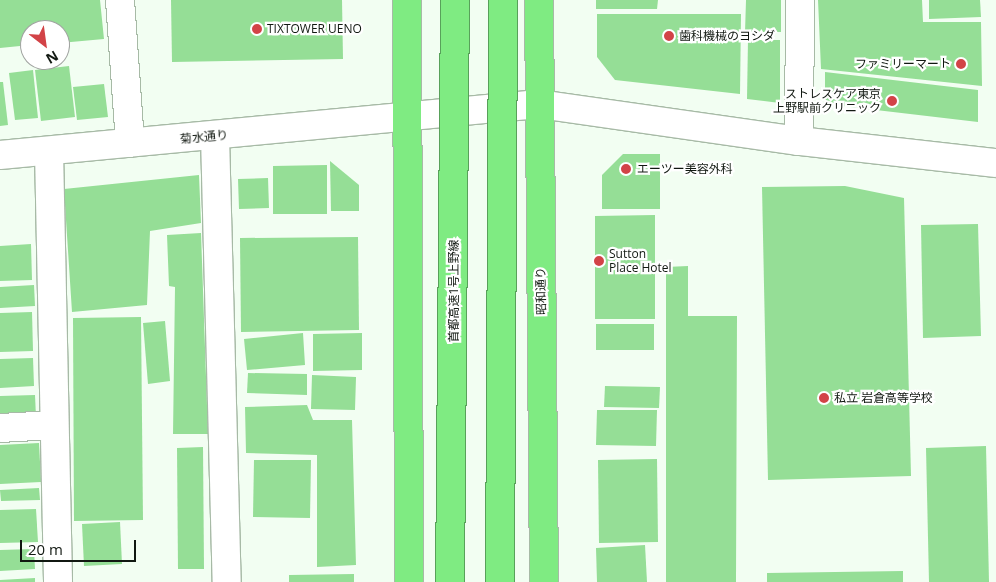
<!DOCTYPE html>
<meta charset="utf-8">
<style>
body{margin:0}
#map{position:relative;width:996px;height:582px;overflow:hidden;background:#f2fef2;font-family:"Open Sans","Noto Sans JP",sans-serif}
div>[style]{position:absolute}
.building>*{inset:0;background:#95de96}
.roads{filter:drop-shadow(1px 0 #a7baa6) drop-shadow(-1px 0 #a7baa6) drop-shadow(0 1px #a7baa6) drop-shadow(0 -1px #a7baa6)}
.minor>*{height:28px;margin:-14px;padding:0 14px;transform-origin:14px;border-radius:14px;background:#fff}
.highway>*{height:28px;margin:-14px;padding:0 14px;transform-origin:14px;border-radius:14px;background:#7feb82}
.bridges{filter:drop-shadow(1px 0 #58a15a) drop-shadow(-1px 0 #58a15a) drop-shadow(0 1px #58a15a) drop-shadow(0 -1px #58a15a)}
.highway-bridge>*{height:28px;margin:-14px;padding:0 14px;transform-origin:14px;border-radius:14px;background:#7feb82}
.dots>*{width:14px;height:14px;translate:-50% -50%;box-sizing:border-box;border:2px solid #fff;border-radius:50%}
span{translate:-50% -50%;white-space:nowrap;text-align:center;line-height:1.15;-webkit-text-stroke:4.5px #fff;paint-order:stroke}
.poi-label{font-size:12px;color:#111811}
.left{translate:0 -50%;text-align:left}
.right{translate:-100% -50%;text-align:right}
.street-label{font-size:12px;color:#111811}
.north{position:absolute;left:20px;top:20px;width:50px;height:50px;box-sizing:border-box;background:#fff;border:1px solid #a0a3a0;border-radius:50%;rotate:150deg;font-size:14px;font-weight:700;line-height:20px;text-align:center;color:#111811}
.north::after{content:'';display:block;margin:auto;width:18px;height:22px;background:#d24347;clip-path:polygon(50% 0,100% 100%,50% 72%,0 100%)}
.scale{position:absolute;left:20px;top:540px;width:116px;height:22px;box-sizing:border-box;border:2px solid #111811;border-top:0;padding-left:6px;font-size:15px;line-height:18px;white-space:nowrap;color:#111811;-webkit-text-stroke:4px #fff;paint-order:stroke}
</style>
<div id="map">
<div class="building">
<div style="clip-path:polygon(0 0,100px 0,104px 39px,60px 43px,60px 30px,30px 30px,30px 45px,0 48px)"></div>
<div style="clip-path:polygon(171px 0,342px 0,343px 59px,172px 62px)"></div>
<div style="clip-path:polygon(596px 0,658px 0,657px 9px,596px 9px)"></div>
<div style="clip-path:polygon(746px 0,781px 0,781px 32px,745px 32px)"></div>
<div style="clip-path:polygon(818px 0,922px 0,923px 22px,981px 22px,982px 86px,821px 69px)"></div>
<div style="clip-path:polygon(929px 0,980px 0,981px 17px,929px 19px)"></div>
<div style="clip-path:polygon(597px 14px,741px 14px,740px 94px,615px 80px,597px 57px)"></div>
<div style="clip-path:polygon(748px 40px,780px 40px,780px 103px,747px 99px)"></div>
<div style="clip-path:polygon(69px 66px,75px 117px,41px 121px,35px 70px)"></div>
<div style="clip-path:polygon(33px 70px,38px 118px,15px 120px,9px 73px)"></div>
<div style="clip-path:polygon(825px 72px,978px 90px,978px 122px,825px 104px)"></div>
<div style="clip-path:polygon(0 82px,3px 82px,8px 125px,0 126px)"></div>
<div style="clip-path:polygon(104px 84px,108px 117px,77px 120px,73px 87px)"></div>
<div style="clip-path:polygon(623px 154px,660px 154px,660px 209px,602px 209px,602px 175px)"></div>
<div style="clip-path:polygon(330px 161px,359px 185px,359px 211px,331px 211px)"></div>
<div style="clip-path:polygon(327px 165px,327px 214px,273px 214px,273px 166px)"></div>
<div style="clip-path:polygon(199px 175px,201px 223px,150px 231px,147px 305px,72px 312px,64px 189px)"></div>
<div style="clip-path:polygon(268px 178px,269px 208px,239px 209px,238px 179px)"></div>
<div style="clip-path:polygon(845px 186px,904px 198px,911px 476px,768px 480px,762px 187px)"></div>
<div style="clip-path:polygon(655px 215px,655px 319px,595px 319px,595px 216px)"></div>
<div style="clip-path:polygon(978px 224px,981px 336px,923px 338px,921px 225px)"></div>
<div style="clip-path:polygon(201px 233px,208px 434px,173px 434px,175px 287px,169px 286px,167px 235px)"></div>
<div style="clip-path:polygon(358px 237px,359px 330px,241px 332px,240px 238px)"></div>
<div style="clip-path:polygon(31px 244px,32px 280px,0 281px,0 246px)"></div>
<div style="clip-path:polygon(688px 266px,688px 316px,737px 316px,736px 582px,666px 582px,666px 267px)"></div>
<div style="clip-path:polygon(34px 285px,35px 306px,0 308px,0 287px)"></div>
<div style="clip-path:polygon(32px 312px,33px 351px,0 352px,0 313px)"></div>
<div style="clip-path:polygon(141px 317px,143px 520px,74px 521px,73px 318px)"></div>
<div style="clip-path:polygon(165px 321px,170px 381px,148px 384px,143px 323px)"></div>
<div style="clip-path:polygon(596px 324px,654px 324px,654px 350px,596px 350px)"></div>
<div style="clip-path:polygon(303px 333px,305px 365px,247px 370px,244px 339px)"></div>
<div style="clip-path:polygon(362px 333px,362px 370px,313px 371px,313px 334px)"></div>
<div style="clip-path:polygon(33px 358px,34px 386px,0 388px,0 359px)"></div>
<div style="clip-path:polygon(248px 373px,307px 374px,307px 395px,247px 393px)"></div>
<div style="clip-path:polygon(312px 375px,356px 377px,355px 410px,311px 409px)"></div>
<div style="clip-path:polygon(605px 386px,660px 387px,659px 408px,604px 407px)"></div>
<div style="clip-path:polygon(35px 395px,36px 417px,0 419px,0 396px)"></div>
<div style="clip-path:polygon(307px 405px,313px 420px,352px 420px,356px 565px,317px 567px,317px 455px,246px 453px,245px 407px)"></div>
<div style="clip-path:polygon(597px 410px,657px 410px,656px 446px,596px 445px)"></div>
<div style="clip-path:polygon(39px 443px,41px 482px,0 484px,0 445px)"></div>
<div style="clip-path:polygon(986px 446px,989px 582px,929px 582px,926px 448px)"></div>
<div style="clip-path:polygon(203px 447px,204px 569px,178px 569px,177px 448px)"></div>
<div style="clip-path:polygon(657px 459px,658px 542px,599px 543px,598px 460px)"></div>
<div style="clip-path:polygon(254px 460px,311px 460px,310px 518px,253px 517px)"></div>
<div style="clip-path:polygon(39px 488px,40px 500px,1px 501px,0 490px)"></div>
<div style="clip-path:polygon(36px 509px,38px 542px,0 543px,0 510px)"></div>
<div style="clip-path:polygon(120px 522px,122px 564px,84px 566px,82px 524px)"></div>
<div style="clip-path:polygon(645px 545px,647px 582px,597px 582px,596px 548px)"></div>
<div style="clip-path:polygon(34px 549px,35px 569px,0 571px,0 550px)"></div>
<div style="clip-path:polygon(903px 571px,903px 582px,767px 582px,767px 573px)"></div>
<div style="clip-path:polygon(354px 574px,354px 582px,289px 582px,289px 575px)"></div>
<div style="clip-path:polygon(35px 578px,35px 582px,0 582px,0 580px)"></div>
</div>
<div class="roads">
<div class="minor">
<div style="left:120px;top:0;width:143px;rotate:86deg"></div>
<div style="left:215px;top:136px;width:446px;rotate:88.5deg"></div>
<div style="left:799px;top:141px;width:141px;rotate:-89.6deg"></div>
<div style="left:49px;top:151px;width:431px;rotate:88.8deg"></div>
<div style="left:0;top:155px;width:541px;rotate:-5.41deg"></div>
<div style="left:539px;top:104px;width:263px;rotate:8.1deg"></div>
<div style="left:799px;top:141px;width:198px;rotate:6.4deg"></div>
<div style="left:0;top:428px;width:53px;rotate:-3.2deg"></div>
</div>
<div class="highway">
<div style="left:407px;top:0;width:582px;rotate:89.8deg"></div>
<div style="left:539px;top:0;width:582px;rotate:89.51deg"></div>
</div>
</div>
<div class="bridges">
<div class="highway-bridge">
<div style="left:450px;top:582px;width:582px;rotate:-89.51deg"></div>
<div style="left:500px;top:582px;width:582px;rotate:-89.7deg"></div>
</div>
</div>
<div class="dots">
<div style="left:257px;top:29px;background:#d24347"></div>
<div style="left:669px;top:36px;background:#d24347"></div>
<div style="left:961px;top:64px;background:#d24347"></div>
<div style="left:892px;top:101px;background:#d24347"></div>
<div style="left:626px;top:169px;background:#d24347"></div>
<div style="left:599px;top:261px;background:#d24347"></div>
<div style="left:824px;top:398px;background:#d24347"></div>
</div>
<div class="poi-label">
<span class="left" style="left:267px;top:29px">TIXTOWER UENO</span>
<span class="left" style="left:679px;top:36px">歯科機械のヨシダ</span>
<span class="right" style="left:951px;top:64px">ファミリーマート</span>
<span class="right" style="left:881px;top:101px">ストレスケア東京<br>上野駅前クリニック</span>
<span class="left" style="left:637px;top:169px">エーツー美容外科</span>
<span class="left" style="left:609px;top:261px">Sutton<br>Place Hotel</span>
<span class="left" style="left:834px;top:398px">私立 岩倉高等学校</span>
</div>
<div class="street-label">
<span style="left:204px;top:137px;rotate:-5deg">菊水通り</span>
<span style="left:454px;top:291px;rotate:-90deg">首都高速1号上野線</span>
<span style="left:541px;top:291px;rotate:-91deg">昭和通り</span>
</div>
<div class="north">N</div>
<div class="scale">20 m</div>
</div>
